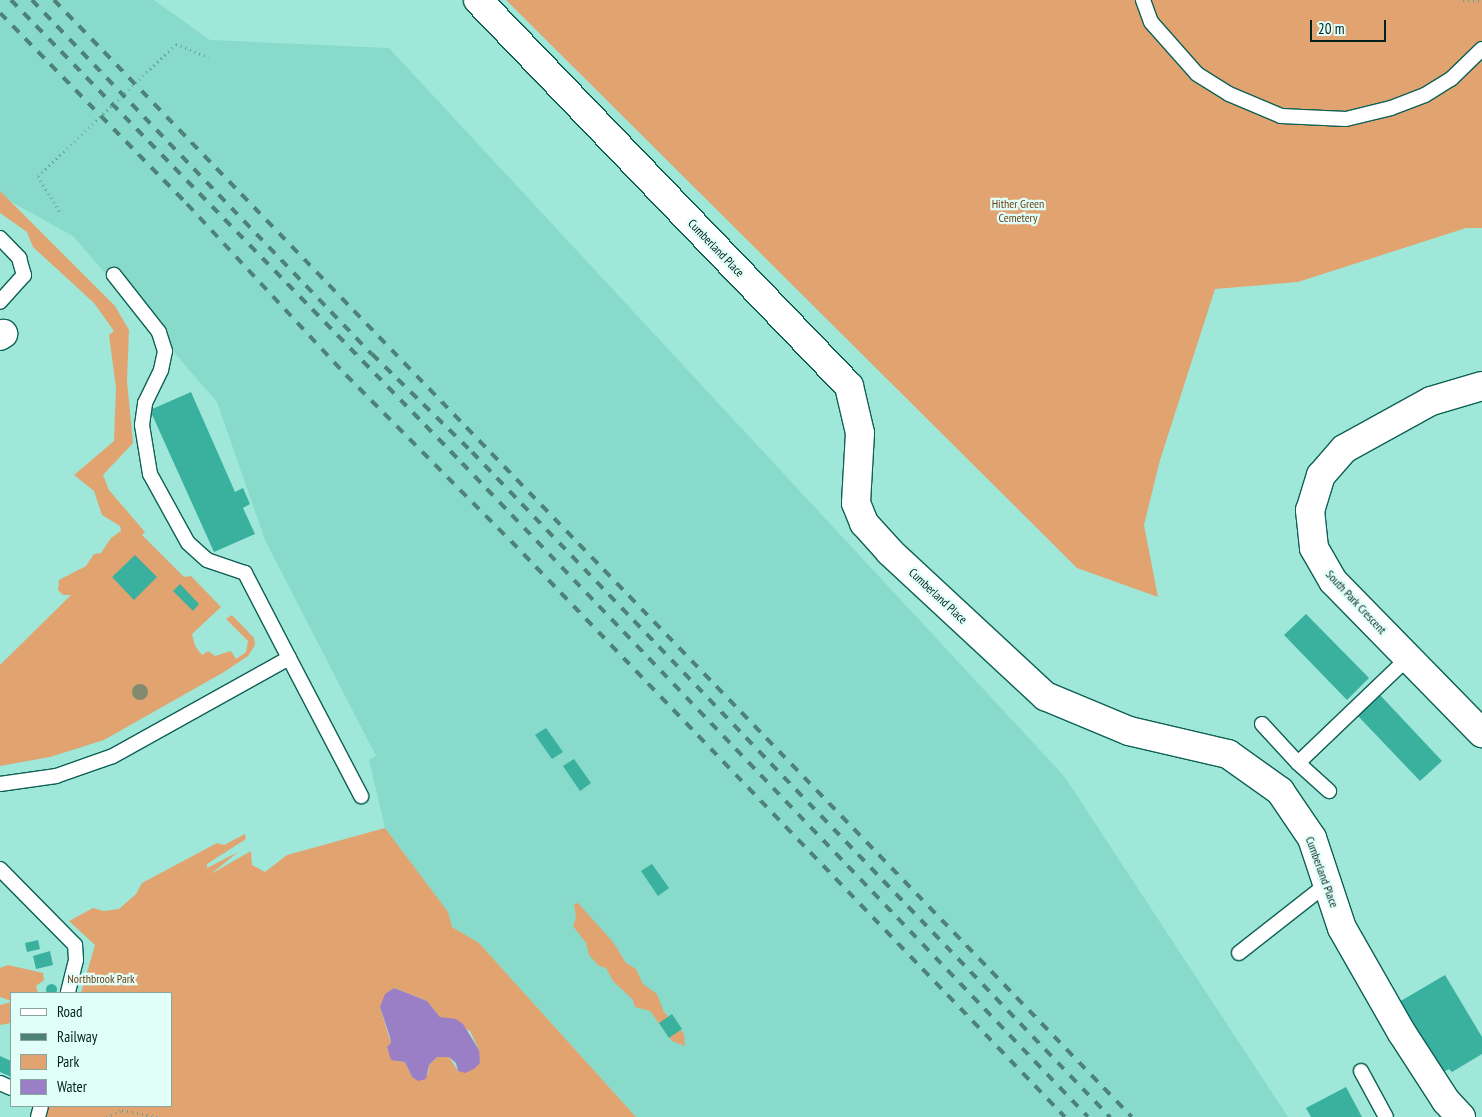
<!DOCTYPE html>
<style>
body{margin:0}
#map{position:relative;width:1482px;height:1117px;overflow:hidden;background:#9ee7d9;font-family:"PT Sans Narrow",sans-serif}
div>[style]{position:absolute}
.built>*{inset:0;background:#88dbcb}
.green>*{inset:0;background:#e1a470}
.water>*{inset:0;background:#9a7fc6}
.building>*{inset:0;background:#3ab09e}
.round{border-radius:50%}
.path>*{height:3px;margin-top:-1.5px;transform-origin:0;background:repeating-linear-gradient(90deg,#69a499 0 1px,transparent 0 5px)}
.roads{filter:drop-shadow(1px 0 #0e6055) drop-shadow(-1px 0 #0e6055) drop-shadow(0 1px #0e6055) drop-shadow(0 -1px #0e6055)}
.service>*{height:14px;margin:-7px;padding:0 7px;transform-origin:7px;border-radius:7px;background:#fff}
.minor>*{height:28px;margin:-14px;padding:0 14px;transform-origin:14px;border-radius:14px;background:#fff}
.rail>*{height:4px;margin-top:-2px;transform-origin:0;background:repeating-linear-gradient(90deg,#4e8179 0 9px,transparent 0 18px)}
.path-bridge>*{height:3px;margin-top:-1.5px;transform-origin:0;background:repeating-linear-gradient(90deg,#69a499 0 1px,transparent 0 5px)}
.trees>*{width:16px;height:16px;margin:-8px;border-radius:50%;background:#828b6d}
span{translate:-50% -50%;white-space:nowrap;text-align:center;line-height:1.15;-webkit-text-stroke:4.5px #e2fef8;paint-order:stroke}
.park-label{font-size:12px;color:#6b3f15}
.street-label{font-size:12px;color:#02201c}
.legend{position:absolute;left:10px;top:992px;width:162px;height:115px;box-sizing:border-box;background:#e2fef8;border:1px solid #88a5a0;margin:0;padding:6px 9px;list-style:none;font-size:15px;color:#02201c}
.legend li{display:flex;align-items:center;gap:10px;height:25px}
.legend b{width:25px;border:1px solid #88a5a0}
.scale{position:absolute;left:1310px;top:20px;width:76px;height:22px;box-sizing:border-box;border:2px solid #02201c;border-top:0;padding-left:6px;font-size:15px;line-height:18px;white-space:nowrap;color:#02201c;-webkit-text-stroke:4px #e2fef8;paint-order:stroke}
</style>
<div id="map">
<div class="built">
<div style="clip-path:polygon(0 0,154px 0,210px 40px,389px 48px,1064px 776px,1288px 1117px,636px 1117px,479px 943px,452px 927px,447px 912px,385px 828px,369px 760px,376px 756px,265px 540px,217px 402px,73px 236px,6px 199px,0 191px)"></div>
</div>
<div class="green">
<div style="clip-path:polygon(506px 0,1482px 0,1482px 228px,1466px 228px,1298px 282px,1215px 289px,1160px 460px,1144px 525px,1158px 597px,1077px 568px)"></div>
<div style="clip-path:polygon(0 191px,115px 306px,129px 330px,127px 381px,133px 443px,103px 475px,109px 490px,145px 532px,142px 535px,184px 577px,191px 576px,221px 607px,192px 634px,195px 646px,202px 655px,208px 651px,215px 656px,231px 651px,236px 659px,246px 652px,248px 641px,226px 619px,232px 615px,254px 638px,255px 645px,248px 656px,224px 672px,104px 740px,50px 757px,0 766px,0 665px,71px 595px,63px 595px,58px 590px,59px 580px,86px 566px,94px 554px,101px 553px,111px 538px,121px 531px,120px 526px,102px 515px,94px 491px,74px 475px,114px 441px,116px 388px,109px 335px,114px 331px,94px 303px,33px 247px,27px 232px,0 213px)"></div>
<div style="clip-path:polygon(evenodd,385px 828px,448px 912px,452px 927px,479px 943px,636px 1117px,44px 1117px,47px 1106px,171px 1106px,171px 993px,81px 993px,95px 945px,69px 921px,93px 908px,104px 911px,119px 909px,136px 894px,142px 883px,217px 843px,224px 845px,245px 834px,246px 839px,207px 864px,207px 868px,238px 852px,211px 874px,251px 851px,252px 865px,265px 872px,287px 855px,385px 828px,394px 988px,427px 1001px,440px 1017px,470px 1031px,479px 1050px,458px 1071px,449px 1057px,437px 1057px,429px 1065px,428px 1074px,412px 1077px,405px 1062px,398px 1061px,387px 1048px,391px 1043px,380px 1007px,394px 988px)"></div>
<div style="clip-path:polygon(578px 903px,613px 942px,626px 963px,636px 969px,643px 984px,657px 994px,664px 1012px,684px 1034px,685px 1046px,672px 1041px,650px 1011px,635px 1007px,633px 1000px,613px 981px,606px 968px,599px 966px,589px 955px,586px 943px,573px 926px,576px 918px,574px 904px)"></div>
<div style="clip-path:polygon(8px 965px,43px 973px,44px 980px,36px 986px,38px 993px,11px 993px,11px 1001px,0 997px,0 968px)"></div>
<div style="clip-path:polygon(11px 1002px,11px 1023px,0 1025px,0 1005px)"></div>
</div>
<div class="water">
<div style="clip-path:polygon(394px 988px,427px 1001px,440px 1017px,456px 1019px,463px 1024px,479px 1050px,480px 1063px,474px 1069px,465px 1073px,458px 1071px,456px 1063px,449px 1057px,437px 1057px,429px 1065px,426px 1079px,418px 1081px,412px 1077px,405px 1062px,391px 1060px,387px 1047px,391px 1043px,390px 1037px,380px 1007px,385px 994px)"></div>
</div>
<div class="building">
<div style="clip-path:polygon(191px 392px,235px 492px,243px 488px,250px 504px,243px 508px,255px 534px,214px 552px,150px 410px)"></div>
<div style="clip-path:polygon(135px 555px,157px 577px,134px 600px,112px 577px)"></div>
<div style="clip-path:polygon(180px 584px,199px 604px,193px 611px,173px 591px)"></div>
<div style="clip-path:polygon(1306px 614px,1369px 678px,1347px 700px,1284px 635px)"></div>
<div style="clip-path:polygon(1380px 695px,1442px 761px,1420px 781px,1358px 716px)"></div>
<div style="clip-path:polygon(546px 728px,563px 752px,552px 759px,535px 735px)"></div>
<div style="clip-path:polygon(574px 759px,591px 783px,580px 791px,563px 766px)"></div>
<div style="clip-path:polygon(652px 864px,669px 888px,658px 896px,641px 871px)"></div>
<div style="clip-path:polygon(38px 940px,40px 949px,27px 952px,25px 943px)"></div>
<div style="clip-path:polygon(50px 951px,53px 965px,36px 969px,33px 956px)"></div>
<div style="clip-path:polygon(1445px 975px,1482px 1037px,1482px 1054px,1452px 1072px,1449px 1069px,1442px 1073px,1399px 1002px)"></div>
<div class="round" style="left:45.5px;top:983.5px;width:11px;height:11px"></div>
<div style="clip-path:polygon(672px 1014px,682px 1029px,669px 1038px,659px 1023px)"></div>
<div style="clip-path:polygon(0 1056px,11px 1061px,11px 1077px,0 1072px)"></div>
<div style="clip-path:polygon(1346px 1087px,1362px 1117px,1311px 1117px,1306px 1108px)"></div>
</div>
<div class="path">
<div style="left:1463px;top:0;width:19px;rotate:3deg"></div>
<div style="left:176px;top:44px;width:35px;rotate:22deg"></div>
<div style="left:38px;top:176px;width:44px;rotate:58.8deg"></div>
<div style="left:106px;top:1117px;width:17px;rotate:-24deg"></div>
<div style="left:122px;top:1110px;width:36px;rotate:11deg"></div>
</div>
<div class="roads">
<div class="service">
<div style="left:1143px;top:0;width:23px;rotate:70deg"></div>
<div style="left:1151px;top:22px;width:69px;rotate:48.5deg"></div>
<div style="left:1197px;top:74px;width:38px;rotate:32deg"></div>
<div style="left:1229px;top:94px;width:56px;rotate:22.9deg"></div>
<div style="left:1281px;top:116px;width:65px;rotate:2.6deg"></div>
<div style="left:1346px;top:119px;width:46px;rotate:-13.7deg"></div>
<div style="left:1391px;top:108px;width:36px;rotate:-21deg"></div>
<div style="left:1425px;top:95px;width:31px;rotate:-32deg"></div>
<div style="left:1451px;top:79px;width:43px;rotate:-44.1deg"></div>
<div style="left:0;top:238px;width:28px;rotate:46deg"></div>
<div style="left:19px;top:258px;width:18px;rotate:74deg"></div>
<div style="left:24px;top:275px;width:36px;rotate:132deg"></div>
<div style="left:289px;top:658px;width:156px;rotate:62.4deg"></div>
<div style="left:1262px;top:724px;width:53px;rotate:47.3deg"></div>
<div style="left:1298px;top:763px;width:153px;rotate:-43.7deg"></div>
<div style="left:1298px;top:763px;width:42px;rotate:42.1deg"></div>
<div style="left:0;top:784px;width:57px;rotate:-8.1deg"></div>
<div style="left:56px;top:776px;width:60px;rotate:-19.3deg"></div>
<div style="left:113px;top:756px;width:201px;rotate:-29.1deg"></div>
<div style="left:289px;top:658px;width:96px;rotate:-117.4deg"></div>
<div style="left:245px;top:573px;width:40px;rotate:-161.1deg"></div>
<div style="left:207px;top:560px;width:25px;rotate:-138deg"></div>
<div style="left:188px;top:543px;width:79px;rotate:-118.8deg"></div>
<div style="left:150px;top:474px;width:50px;rotate:-99.3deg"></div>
<div style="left:142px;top:425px;width:22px;rotate:-82deg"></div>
<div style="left:145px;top:403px;width:37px;rotate:-64deg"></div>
<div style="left:161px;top:370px;width:19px;rotate:-78deg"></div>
<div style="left:165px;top:351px;width:20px;rotate:-108deg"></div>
<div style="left:159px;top:332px;width:73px;rotate:-128.3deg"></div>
<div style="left:0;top:869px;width:107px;rotate:45.4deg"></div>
<div style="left:75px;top:945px;width:15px;rotate:86deg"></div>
<div style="left:76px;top:960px;width:34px;rotate:104deg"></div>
<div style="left:1239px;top:953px;width:112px;rotate:-38.1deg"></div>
<div style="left:1361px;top:1071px;width:52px;rotate:61.5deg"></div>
<div style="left:0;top:1083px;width:12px;rotate:24deg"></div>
<div style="left:38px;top:1117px;width:11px;rotate:-75deg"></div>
</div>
<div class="minor">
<div style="left:478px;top:0;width:535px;rotate:46.14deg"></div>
<div style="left:849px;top:386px;width:48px;rotate:76.8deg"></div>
<div style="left:860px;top:433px;width:70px;rotate:93.3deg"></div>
<div style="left:856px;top:503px;width:22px;rotate:68deg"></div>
<div style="left:864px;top:523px;width:39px;rotate:48deg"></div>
<div style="left:890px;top:552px;width:212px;rotate:42.9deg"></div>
<div style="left:1045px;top:696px;width:91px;rotate:22.6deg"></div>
<div style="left:1129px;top:731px;width:102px;rotate:13.1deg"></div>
<div style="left:1228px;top:754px;width:64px;rotate:35.4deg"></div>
<div style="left:1280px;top:791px;width:57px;rotate:55.8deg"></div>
<div style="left:1312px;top:838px;width:95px;rotate:71.6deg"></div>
<div style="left:1342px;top:928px;width:121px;rotate:60.3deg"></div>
<div style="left:1402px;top:1033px;width:81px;rotate:57.1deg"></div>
<div style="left:1446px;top:1101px;width:22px;rotate:47deg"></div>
<div style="left:0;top:336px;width:4px;rotate:-34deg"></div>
<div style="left:1482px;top:386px;width:53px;rotate:163.6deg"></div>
<div style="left:1431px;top:401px;width:99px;rotate:151.1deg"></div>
<div style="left:1344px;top:449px;width:35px;rotate:131deg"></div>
<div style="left:1321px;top:475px;width:37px;rotate:107deg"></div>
<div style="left:1310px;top:510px;width:38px;rotate:84deg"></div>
<div style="left:1314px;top:548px;width:38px;rotate:60deg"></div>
<div style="left:1333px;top:581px;width:213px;rotate:45.6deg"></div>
</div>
</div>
<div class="rail">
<div style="left:11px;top:0;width:646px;rotate:45.75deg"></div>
<div style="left:462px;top:463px;width:905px;rotate:46.25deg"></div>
<div style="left:32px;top:0;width:491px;rotate:46.2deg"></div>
<div style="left:372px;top:354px;width:140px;rotate:44.4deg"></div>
<div style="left:472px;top:452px;width:922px;rotate:46.19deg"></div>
<div style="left:54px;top:0;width:1552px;rotate:46.02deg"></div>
<div style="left:0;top:13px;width:267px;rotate:45.6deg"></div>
<div style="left:187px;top:204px;width:233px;rotate:47.1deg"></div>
<div style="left:346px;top:375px;width:234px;rotate:45.2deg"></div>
<div style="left:511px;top:541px;width:799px;rotate:46.12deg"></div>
</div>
<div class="path-bridge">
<div style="left:38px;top:176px;width:191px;rotate:-43.7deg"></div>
</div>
<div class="trees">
<div style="left:140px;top:692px"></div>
</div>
<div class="park-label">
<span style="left:1018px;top:211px">Hither Green<br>Cemetery</span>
<span style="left:101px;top:979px">Northbrook Park</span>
</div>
<div class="street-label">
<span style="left:716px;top:248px;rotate:46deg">Cumberland Place</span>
<span style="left:938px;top:596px;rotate:43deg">Cumberland Place</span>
<span style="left:1356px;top:602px;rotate:47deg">South Park Crescent</span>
<span style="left:1322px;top:872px;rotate:70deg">Cumberland Place</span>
</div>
<ul class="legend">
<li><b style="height:6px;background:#fff"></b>Road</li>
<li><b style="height:6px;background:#4e8179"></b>Railway</li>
<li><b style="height:14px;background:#e1a470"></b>Park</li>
<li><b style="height:14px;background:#9a7fc6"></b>Water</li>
</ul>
<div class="scale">20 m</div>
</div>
